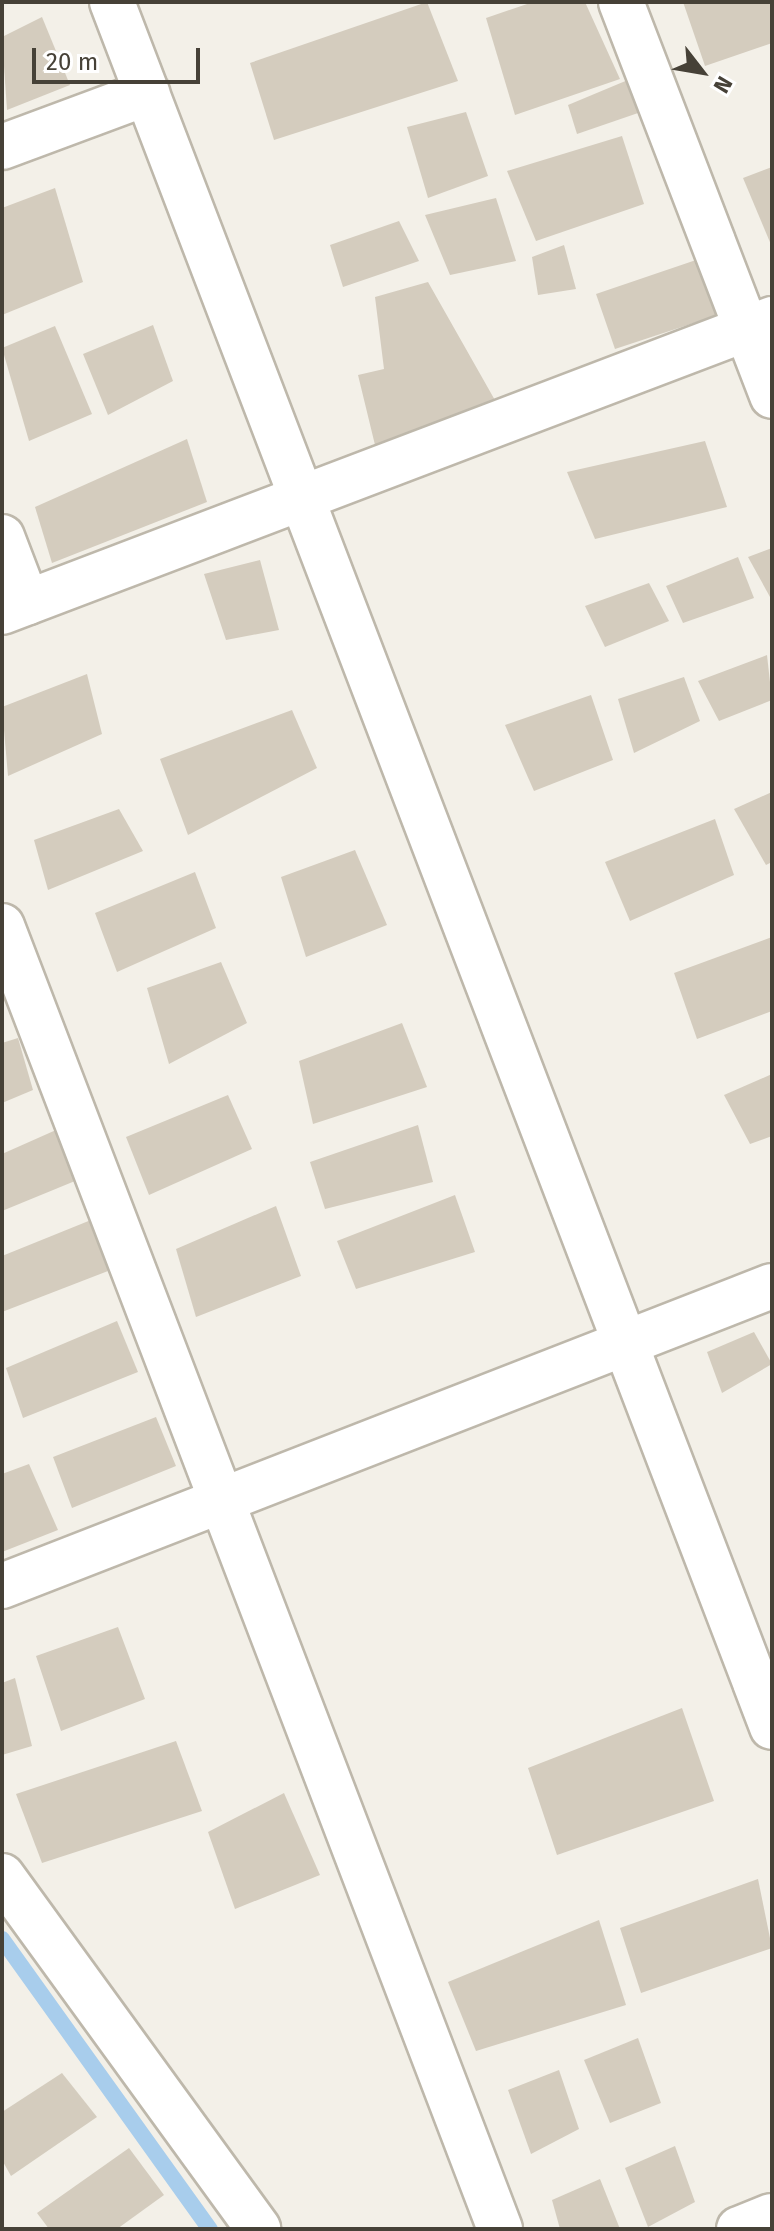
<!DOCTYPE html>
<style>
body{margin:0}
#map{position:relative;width:774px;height:2231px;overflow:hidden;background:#f3f0e8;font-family:"Fira Sans",sans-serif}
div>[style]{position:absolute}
.stream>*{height:16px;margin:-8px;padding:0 8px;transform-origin:8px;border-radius:8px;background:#a8cdec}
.building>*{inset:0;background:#d4ccbe}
.roads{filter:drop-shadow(2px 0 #beb8ab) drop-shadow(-2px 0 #beb8ab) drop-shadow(0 2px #beb8ab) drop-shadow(0 -2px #beb8ab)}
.minor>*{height:44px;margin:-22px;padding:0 22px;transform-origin:22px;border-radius:22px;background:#fff}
span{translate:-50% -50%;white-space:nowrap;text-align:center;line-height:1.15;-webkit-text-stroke:7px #fff;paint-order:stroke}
.frame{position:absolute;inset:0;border:4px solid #464137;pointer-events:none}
.north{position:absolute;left:662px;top:32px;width:80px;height:80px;-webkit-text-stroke:6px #fff;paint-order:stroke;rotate:121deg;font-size:22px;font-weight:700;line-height:32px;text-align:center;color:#464137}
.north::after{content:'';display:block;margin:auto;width:28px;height:36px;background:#464137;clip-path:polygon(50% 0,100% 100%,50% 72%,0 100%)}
.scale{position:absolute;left:32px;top:48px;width:168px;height:36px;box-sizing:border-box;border:4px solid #464137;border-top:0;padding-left:10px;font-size:24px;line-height:28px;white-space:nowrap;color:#464137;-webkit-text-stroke:6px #fff;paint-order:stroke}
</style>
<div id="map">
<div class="stream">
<div style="left:2px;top:1939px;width:357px;rotate:54.4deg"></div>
</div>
<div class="building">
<div style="clip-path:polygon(427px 2px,458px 81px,274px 140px,250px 63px)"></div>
<div style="clip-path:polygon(533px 2px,585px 2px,620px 79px,515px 115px,486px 18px)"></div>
<div style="clip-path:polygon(683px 2px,772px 2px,772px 43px,705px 66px)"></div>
<div style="clip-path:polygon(42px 17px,70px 85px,7px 110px,2px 37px)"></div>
<div style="clip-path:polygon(635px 77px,641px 112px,577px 134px,568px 105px)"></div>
<div style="clip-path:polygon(466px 112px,488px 176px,428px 198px,407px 127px)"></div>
<div style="clip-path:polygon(622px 136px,644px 204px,536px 241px,507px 171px)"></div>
<div style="clip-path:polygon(772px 167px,772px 247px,743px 178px)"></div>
<div style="clip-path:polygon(55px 188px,83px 282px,2px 315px,2px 208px)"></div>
<div style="clip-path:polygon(496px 198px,516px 261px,450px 275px,425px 215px)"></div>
<div style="clip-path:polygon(399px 221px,419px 261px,343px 287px,330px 245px)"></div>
<div style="clip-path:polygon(564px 245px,576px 289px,538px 295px,532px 257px)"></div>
<div style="clip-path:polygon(696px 260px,718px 315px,615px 349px,596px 294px)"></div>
<div style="clip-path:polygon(428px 282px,496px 402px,375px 445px,358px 375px,384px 369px,375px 297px)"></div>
<div style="clip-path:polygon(153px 325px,173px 381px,108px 415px,83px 354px)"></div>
<div style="clip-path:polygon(55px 326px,92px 414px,29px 441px,2px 348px)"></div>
<div style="clip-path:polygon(187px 439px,207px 502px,52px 563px,35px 507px)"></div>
<div style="clip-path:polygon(705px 441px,727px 507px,595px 539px,567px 472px)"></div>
<div style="clip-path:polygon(772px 548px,772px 597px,770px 597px,748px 557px)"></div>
<div style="clip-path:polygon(738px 557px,754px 598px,683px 623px,666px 586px)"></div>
<div style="clip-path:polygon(260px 560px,279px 630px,226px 640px,204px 574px)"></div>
<div style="clip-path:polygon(649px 583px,669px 621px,605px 647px,585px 606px)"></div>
<div style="clip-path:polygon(767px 655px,772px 700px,719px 721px,698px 681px)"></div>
<div style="clip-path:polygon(87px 674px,102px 734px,8px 776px,2px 707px)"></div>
<div style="clip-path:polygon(684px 677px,700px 721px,634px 753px,618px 699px)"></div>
<div style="clip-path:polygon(591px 695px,613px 760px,534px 791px,505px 725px)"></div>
<div style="clip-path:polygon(292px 710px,317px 768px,188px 835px,160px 759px)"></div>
<div style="clip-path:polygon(772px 792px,772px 862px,766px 865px,734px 809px)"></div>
<div style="clip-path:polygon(119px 809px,143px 851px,48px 890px,34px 840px)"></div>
<div style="clip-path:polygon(715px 819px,734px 875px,630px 921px,605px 862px)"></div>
<div style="clip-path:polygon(355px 850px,387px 925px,306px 957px,281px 877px)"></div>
<div style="clip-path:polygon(195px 872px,216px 928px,117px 972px,95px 913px)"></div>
<div style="clip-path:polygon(772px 937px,772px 1011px,697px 1039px,674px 973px)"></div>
<div style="clip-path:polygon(221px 962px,247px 1023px,169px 1064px,147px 988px)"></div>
<div style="clip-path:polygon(402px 1023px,427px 1087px,313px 1124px,299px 1061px)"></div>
<div style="clip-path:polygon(18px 1038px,33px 1090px,2px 1103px,2px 1043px)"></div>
<div style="clip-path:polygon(772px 1074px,772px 1136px,750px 1144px,724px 1095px)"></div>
<div style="clip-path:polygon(228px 1095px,252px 1149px,149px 1195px,126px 1137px)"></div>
<div style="clip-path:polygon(418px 1125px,433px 1182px,325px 1209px,310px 1162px)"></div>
<div style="clip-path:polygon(56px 1130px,75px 1181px,2px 1211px,2px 1154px)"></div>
<div style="clip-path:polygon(455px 1195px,475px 1252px,356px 1289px,337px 1241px)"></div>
<div style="clip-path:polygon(276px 1206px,301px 1276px,196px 1317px,176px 1249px)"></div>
<div style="clip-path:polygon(91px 1220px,108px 1271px,2px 1312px,2px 1256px)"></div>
<div style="clip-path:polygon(117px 1321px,138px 1372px,23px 1418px,6px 1368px)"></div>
<div style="clip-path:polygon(754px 1332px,772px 1364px,722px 1393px,707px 1352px)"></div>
<div style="clip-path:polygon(156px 1417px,176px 1466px,72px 1508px,53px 1457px)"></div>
<div style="clip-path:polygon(29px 1464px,58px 1530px,2px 1552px,2px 1474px)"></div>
<div style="clip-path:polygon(118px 1627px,145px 1699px,61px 1731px,36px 1656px)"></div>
<div style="clip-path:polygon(15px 1678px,32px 1746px,2px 1755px,2px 1683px)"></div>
<div style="clip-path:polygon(682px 1708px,714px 1801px,557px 1855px,528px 1768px)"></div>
<div style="clip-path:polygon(176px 1741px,202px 1811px,42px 1863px,16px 1794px)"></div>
<div style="clip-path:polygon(284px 1793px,320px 1875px,235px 1909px,208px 1832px)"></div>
<div style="clip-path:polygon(758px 1879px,772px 1948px,641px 1993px,620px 1928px)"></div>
<div style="clip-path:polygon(599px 1920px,626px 2005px,476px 2051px,448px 1982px)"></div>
<div style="clip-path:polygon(638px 2038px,661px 2103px,610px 2123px,584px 2060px)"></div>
<div style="clip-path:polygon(559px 2070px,579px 2129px,531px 2154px,508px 2090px)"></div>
<div style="clip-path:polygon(62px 2073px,97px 2117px,11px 2176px,2px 2160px,2px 2112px)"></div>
<div style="clip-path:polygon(675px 2146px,695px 2202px,648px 2227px,625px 2168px)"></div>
<div style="clip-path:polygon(129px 2148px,164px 2195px,117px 2229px,49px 2229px,37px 2213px)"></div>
<div style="clip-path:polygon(600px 2179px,620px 2229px,560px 2229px,552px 2200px)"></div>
</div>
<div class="roads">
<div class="minor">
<div style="left:112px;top:2px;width:1847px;rotate:69.06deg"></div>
<div style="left:621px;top:2px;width:422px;rotate:69deg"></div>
<div style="left:2px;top:147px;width:155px;rotate:-20.4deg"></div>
<div style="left:2px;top:537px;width:70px;rotate:69deg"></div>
<div style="left:2px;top:612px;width:824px;rotate:-20.83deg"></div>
<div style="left:2px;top:926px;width:1395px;rotate:69.08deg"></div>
<div style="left:2px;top:1586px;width:826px;rotate:-21.29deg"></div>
<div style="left:2px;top:1876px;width:436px;rotate:54deg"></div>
<div style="left:739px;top:2229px;width:35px;rotate:-22deg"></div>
</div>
</div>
<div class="frame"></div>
<div class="north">N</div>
<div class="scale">20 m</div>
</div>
